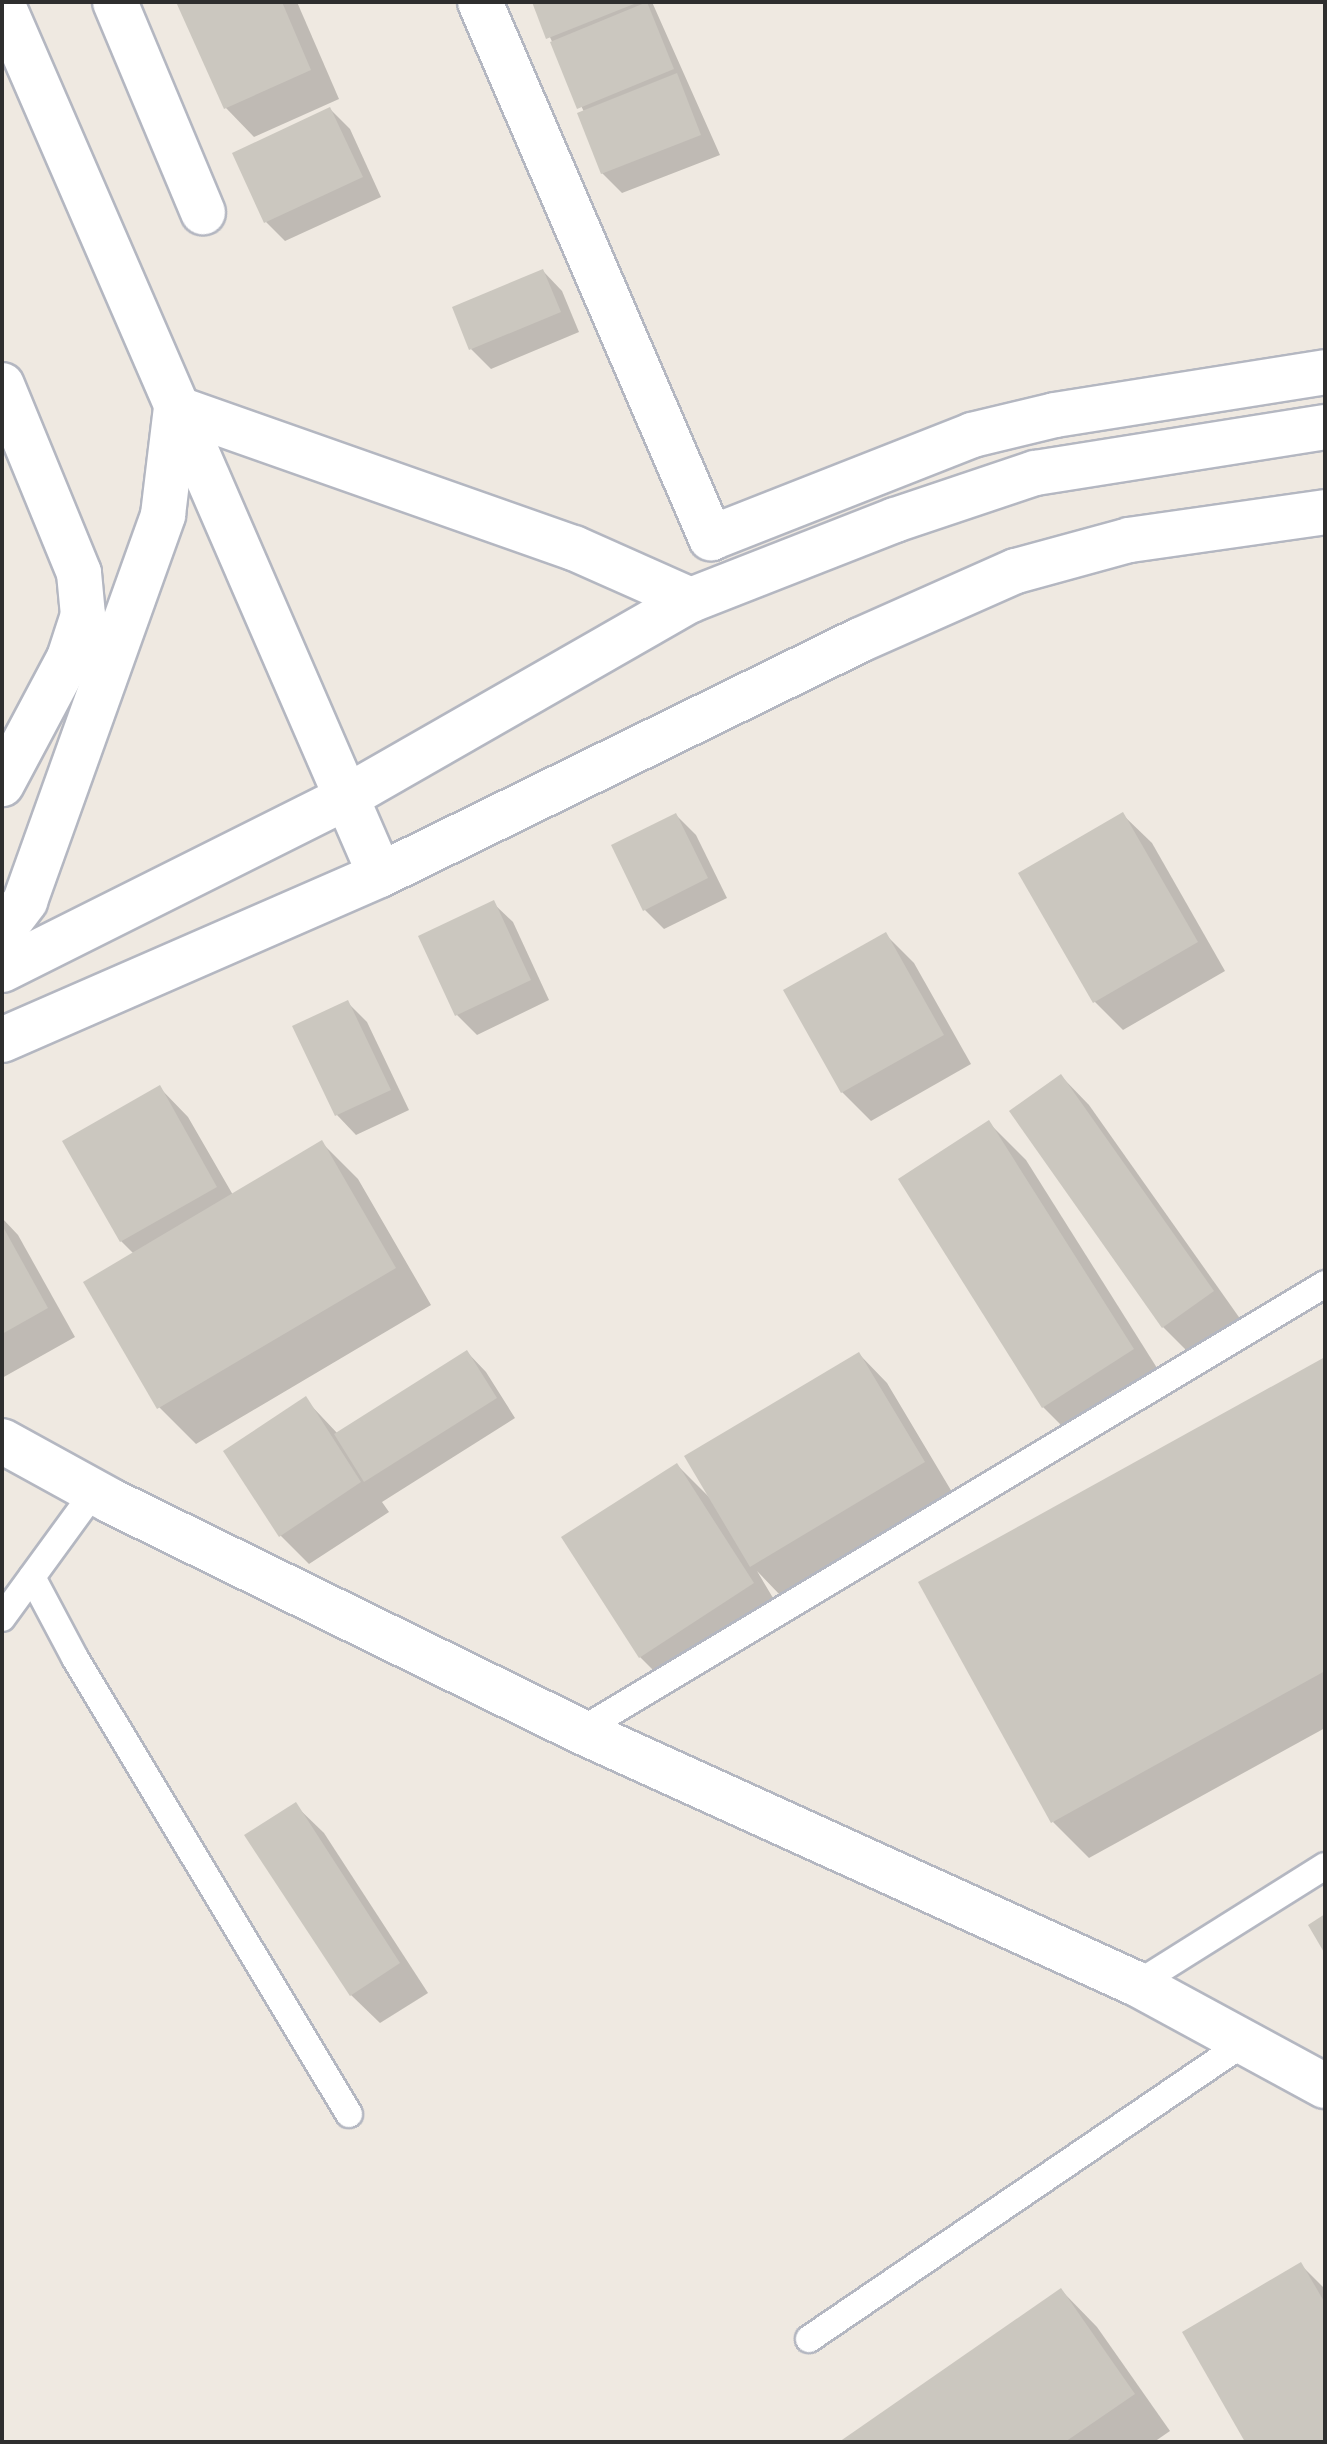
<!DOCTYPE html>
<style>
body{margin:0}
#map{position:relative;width:1327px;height:2444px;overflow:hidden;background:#efe9e1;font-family:Ubuntu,sans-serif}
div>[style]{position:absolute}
.shadow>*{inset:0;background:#0003}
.building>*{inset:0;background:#cbc7bf}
.roads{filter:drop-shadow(2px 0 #b4b7c1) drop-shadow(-2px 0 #b4b7c1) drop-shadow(0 2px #b4b7c1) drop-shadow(0 -2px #b4b7c1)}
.lane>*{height:26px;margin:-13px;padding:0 13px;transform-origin:13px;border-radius:13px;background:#fff}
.street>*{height:44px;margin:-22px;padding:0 22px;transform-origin:22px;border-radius:22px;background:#fff}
.secondary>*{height:44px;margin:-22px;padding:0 22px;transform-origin:22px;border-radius:22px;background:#fff}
span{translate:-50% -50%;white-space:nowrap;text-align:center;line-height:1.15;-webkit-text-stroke:7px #fff;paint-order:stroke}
.frame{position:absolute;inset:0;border:4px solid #2e2e2e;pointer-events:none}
</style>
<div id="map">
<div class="shadow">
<div style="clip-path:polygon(179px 2px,297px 2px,339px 99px,254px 137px,226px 108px)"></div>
<div style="clip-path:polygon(534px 2px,652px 2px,720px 155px,622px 193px,602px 173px,584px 112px)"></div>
<div style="clip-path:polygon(330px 109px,350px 129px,381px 197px,285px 241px,266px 222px)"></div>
<div style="clip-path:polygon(543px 271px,562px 291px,579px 332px,491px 369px,471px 349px)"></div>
<div style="clip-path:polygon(676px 815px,696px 835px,727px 898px,664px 929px,644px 909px)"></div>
<div style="clip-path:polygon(1123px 815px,1152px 843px,1225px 971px,1123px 1030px,1094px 1001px)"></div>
<div style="clip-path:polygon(493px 903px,513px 922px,549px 1000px,477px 1035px,457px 1015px,421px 937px)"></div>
<div style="clip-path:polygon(885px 934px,914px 963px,971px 1064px,871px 1121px,842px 1092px)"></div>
<div style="clip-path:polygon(347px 1002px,367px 1022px,409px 1110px,356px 1135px,337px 1115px)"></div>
<div style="clip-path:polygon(1061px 1076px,1089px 1105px,1241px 1320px,1192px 1356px,1163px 1327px)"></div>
<div style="clip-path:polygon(160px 1088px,188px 1117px,233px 1195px,322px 1143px,358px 1179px,431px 1305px,196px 1444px,159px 1407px,134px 1254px,121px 1241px)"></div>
<div style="clip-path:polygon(989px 1123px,1026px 1160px,1169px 1387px,1080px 1444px,1043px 1407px)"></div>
<div style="clip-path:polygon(2px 1218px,18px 1235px,75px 1337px,2px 1378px)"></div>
<div style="clip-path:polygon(467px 1352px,486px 1372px,515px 1418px,382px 1502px,389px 1512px,309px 1564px,280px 1535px,305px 1399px,338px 1434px)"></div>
<div style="clip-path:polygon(859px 1354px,887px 1383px,952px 1492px,780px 1595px,757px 1571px,782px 1613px,669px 1686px,640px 1657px,677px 1465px,710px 1498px)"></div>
<div style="clip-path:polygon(1325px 1359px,1325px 1728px,1089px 1858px,1053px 1822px)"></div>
<div style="clip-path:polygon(295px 1805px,324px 1833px,428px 1993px,380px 2023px,351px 1995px)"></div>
<div style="clip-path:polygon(1301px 2265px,1325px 2289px,1325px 2442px,1247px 2442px)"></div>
<div style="clip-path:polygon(1061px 2290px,1097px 2327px,1170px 2431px,1154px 2442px,843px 2442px)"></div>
</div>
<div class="building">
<div style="clip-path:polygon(176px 2px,282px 2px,311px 70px,224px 109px)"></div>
<div style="clip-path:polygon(532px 2px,639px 2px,546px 39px)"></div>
<div style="clip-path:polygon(647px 2px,674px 69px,577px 109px,550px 42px)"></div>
<div style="clip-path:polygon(677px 73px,701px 135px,601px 174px,577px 113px)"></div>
<div style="clip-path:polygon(330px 107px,363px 177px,264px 223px,232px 153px)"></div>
<div style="clip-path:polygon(543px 269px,561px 312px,469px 350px,452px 307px)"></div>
<div style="clip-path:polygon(1123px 812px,1198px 942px,1093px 1003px,1018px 873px)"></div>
<div style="clip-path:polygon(676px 813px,708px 878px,643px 911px,611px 845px)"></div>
<div style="clip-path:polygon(494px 900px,531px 980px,455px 1016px,418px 936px)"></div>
<div style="clip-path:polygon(886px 932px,944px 1035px,841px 1093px,783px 990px)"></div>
<div style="clip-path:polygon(348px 1000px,391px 1090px,335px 1116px,292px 1026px)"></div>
<div style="clip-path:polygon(1061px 1074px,1214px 1291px,1162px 1328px,1009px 1111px)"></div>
<div style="clip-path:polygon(160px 1085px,217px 1187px,120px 1242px,62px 1141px)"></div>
<div style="clip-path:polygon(989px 1120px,1134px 1349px,1042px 1408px,898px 1179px)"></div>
<div style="clip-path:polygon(322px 1140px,396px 1268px,157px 1409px,83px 1282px)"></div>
<div style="clip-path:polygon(2px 1225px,48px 1308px,2px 1334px)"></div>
<div style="clip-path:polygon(467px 1350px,497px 1398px,364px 1482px,334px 1434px)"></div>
<div style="clip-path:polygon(859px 1352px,925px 1462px,750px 1567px,684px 1456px)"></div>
<div style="clip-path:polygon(1325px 1357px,1325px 1671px,1051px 1823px,918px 1582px)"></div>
<div style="clip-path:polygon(306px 1396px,361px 1482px,279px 1537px,223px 1451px)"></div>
<div style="clip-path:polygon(677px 1463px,754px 1583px,639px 1658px,561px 1537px)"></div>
<div style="clip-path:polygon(296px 1802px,400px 1963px,350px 1996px,244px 1835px)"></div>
<div style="clip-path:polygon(1325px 1914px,1325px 1954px,1308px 1925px)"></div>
<div style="clip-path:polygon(1301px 2262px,1325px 2303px,1325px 2442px,1245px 2442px,1182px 2332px)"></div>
<div style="clip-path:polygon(1061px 2288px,1135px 2394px,1065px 2442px,839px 2442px)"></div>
</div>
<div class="roads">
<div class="lane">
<div style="left:32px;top:1577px;width:92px;rotate:62deg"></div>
<div style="left:75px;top:1658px;width:532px;rotate:59deg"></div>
<div style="left:2px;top:1618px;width:156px;rotate:-53.9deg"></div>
<div style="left:580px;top:1731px;width:869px;rotate:-30.96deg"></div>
<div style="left:1137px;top:1984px;width:222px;rotate:-32.1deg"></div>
<div style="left:809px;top:2339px;width:528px;rotate:-34.26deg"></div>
</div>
<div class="street">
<div style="left:115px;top:2px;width:228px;rotate:67.3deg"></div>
<div style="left:480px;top:2px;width:584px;rotate:66.69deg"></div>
<div style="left:711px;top:538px;width:281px;rotate:-21.5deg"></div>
<div style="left:972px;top:435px;width:85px;rotate:-13.5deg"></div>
<div style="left:1055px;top:415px;width:273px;rotate:-9deg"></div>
<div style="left:2px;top:385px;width:203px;rotate:67.7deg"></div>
<div style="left:79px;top:573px;width:42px;rotate:84.6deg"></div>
<div style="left:83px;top:615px;width:45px;rotate:108deg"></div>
<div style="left:69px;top:658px;width:143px;rotate:118deg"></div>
<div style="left:2px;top:1441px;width:124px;rotate:28.8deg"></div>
<div style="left:111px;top:1501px;width:522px;rotate:26.12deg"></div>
<div style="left:580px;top:1731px;width:612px;rotate:24.43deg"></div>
<div style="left:1137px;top:1984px;width:214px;rotate:28.5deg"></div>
</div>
<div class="secondary">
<div style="left:2px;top:3px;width:950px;rotate:66.56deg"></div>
<div style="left:2px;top:932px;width:39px;rotate:-53deg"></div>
<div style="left:25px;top:901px;width:410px;rotate:-70.3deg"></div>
<div style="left:163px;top:515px;width:108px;rotate:-83.1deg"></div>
<div style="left:176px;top:408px;width:422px;rotate:19.4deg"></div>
<div style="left:574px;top:548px;width:128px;rotate:24deg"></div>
<div style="left:2px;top:970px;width:381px;rotate:-26.6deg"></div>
<div style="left:343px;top:799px;width:401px;rotate:-29.8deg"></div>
<div style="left:691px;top:600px;width:219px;rotate:-21.4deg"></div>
<div style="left:895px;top:520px;width:148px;rotate:-18.6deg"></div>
<div style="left:1035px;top:473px;width:294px;rotate:-9deg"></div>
<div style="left:2px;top:1040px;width:412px;rotate:-23.6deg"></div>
<div style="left:380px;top:875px;width:534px;rotate:-26.09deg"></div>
<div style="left:860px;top:640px;width:171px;rotate:-23.9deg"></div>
<div style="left:1016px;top:571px;width:117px;rotate:-15.3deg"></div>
<div style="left:1129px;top:540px;width:198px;rotate:-8.1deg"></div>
</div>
</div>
<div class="frame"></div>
</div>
